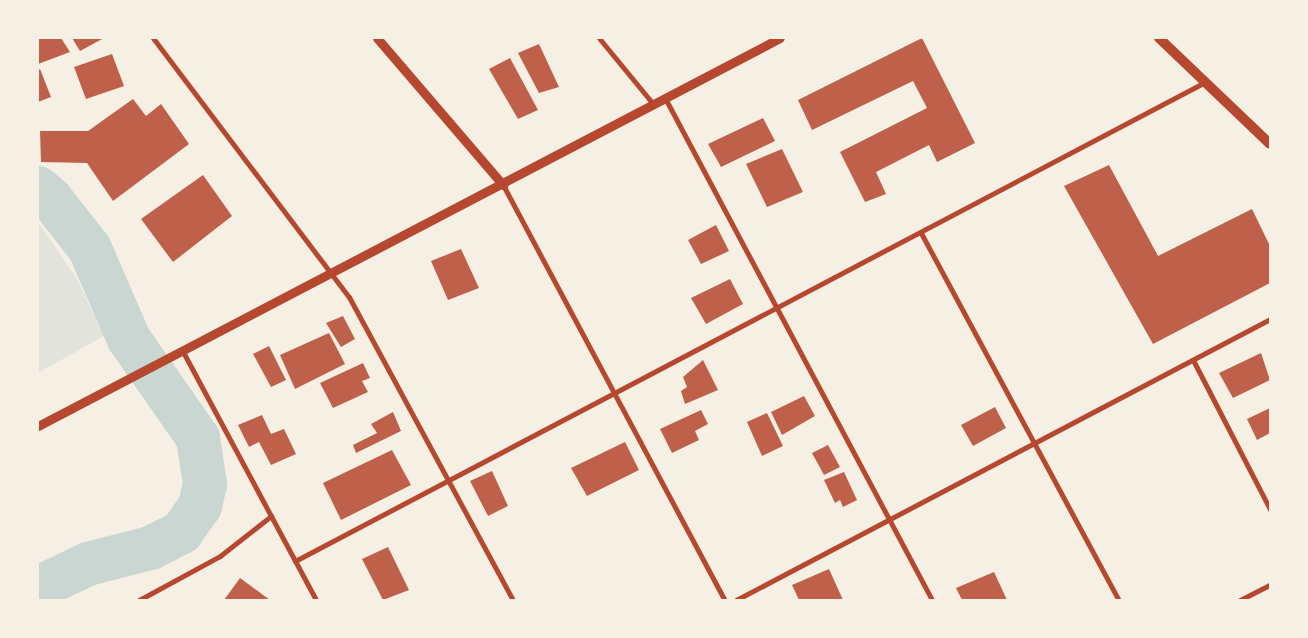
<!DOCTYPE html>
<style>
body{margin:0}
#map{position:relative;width:1308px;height:638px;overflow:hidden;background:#f6efe4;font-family:Karla,sans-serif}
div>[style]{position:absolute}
.green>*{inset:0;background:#e2e4dc}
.river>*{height:44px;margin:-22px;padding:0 22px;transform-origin:22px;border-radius:22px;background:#c9d6d2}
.building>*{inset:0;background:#bf614a}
.minor>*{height:5px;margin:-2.5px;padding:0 2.5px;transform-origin:2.5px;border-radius:2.5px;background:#b5482f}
.tertiary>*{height:9px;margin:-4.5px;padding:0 4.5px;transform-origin:4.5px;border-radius:4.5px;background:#b5482f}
.secondary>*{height:10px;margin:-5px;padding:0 5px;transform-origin:5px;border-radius:5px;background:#b5482f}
span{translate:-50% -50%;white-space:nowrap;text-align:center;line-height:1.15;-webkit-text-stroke:4px #f6efe4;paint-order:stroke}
.frame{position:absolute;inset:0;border:39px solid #f6efe4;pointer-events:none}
</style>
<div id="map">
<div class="green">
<div style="clip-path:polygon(38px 222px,77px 279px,104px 336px,38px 373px)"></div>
</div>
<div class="river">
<div style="left:38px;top:188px;width:17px;rotate:40deg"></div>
<div style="left:51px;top:199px;width:63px;rotate:52deg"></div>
<div style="left:90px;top:249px;width:98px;rotate:66.6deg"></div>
<div style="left:129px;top:339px;width:121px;rotate:55.1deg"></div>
<div style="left:198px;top:438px;width:47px;rotate:81.3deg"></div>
<div style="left:205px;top:484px;width:23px;rotate:103deg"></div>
<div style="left:200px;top:506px;width:32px;rotate:125deg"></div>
<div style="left:182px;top:532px;width:36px;rotate:153deg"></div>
<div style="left:150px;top:548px;width:64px;rotate:165.5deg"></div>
<div style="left:88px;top:564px;width:55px;rotate:154.4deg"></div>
</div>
<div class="building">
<div style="clip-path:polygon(38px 38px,61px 38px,70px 52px,38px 64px)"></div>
<div style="clip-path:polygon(72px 38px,104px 38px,80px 51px)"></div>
<div style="clip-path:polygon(922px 38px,975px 143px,937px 162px,929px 145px,876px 172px,886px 194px,865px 202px,840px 152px,927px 108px,913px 81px,812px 130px,798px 100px)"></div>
<div style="clip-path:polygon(539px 44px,559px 87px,539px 93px,518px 53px)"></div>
<div style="clip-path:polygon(112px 54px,124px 86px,86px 99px,74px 67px)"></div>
<div style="clip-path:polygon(510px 58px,538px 110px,518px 119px,489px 69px)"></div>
<div style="clip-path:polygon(40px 69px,51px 97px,38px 102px,38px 71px)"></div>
<div style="clip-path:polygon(133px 99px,146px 116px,161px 104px,189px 144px,113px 201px,87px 163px,41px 162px,40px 131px,88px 131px)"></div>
<div style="clip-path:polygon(763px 118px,775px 141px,721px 167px,708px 144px)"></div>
<div style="clip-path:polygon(782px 149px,803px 192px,767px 207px,746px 164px)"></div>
<div style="clip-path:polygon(1109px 165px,1158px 256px,1252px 209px,1270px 246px,1270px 283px,1153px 344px,1064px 186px)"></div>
<div style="clip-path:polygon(203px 175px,232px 216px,173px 262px,141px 219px)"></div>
<div style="clip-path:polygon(716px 225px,729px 251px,701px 264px,688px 240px)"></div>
<div style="clip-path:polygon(461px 249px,479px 288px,448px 300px,431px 261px)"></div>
<div style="clip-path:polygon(730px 279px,743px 304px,706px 324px,691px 298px)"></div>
<div style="clip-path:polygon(343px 316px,355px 339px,341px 347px,326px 323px)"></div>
<div style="clip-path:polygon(329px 333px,345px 364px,295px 389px,280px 355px)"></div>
<div style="clip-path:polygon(269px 346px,286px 380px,271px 387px,253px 354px)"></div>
<div style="clip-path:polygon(1261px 353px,1270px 380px,1233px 398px,1219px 373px)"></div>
<div style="clip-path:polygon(703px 360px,718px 390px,685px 404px,681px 391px,687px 387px,683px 377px)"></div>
<div style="clip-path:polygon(363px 363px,370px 378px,362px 381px,368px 392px,333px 408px,320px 383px)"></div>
<div style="clip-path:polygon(804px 396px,815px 416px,782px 435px,771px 412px)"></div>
<div style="clip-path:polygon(995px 407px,1006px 428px,973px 446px,961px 425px)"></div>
<div style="clip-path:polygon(1270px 408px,1270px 433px,1257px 440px,1247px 419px)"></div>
<div style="clip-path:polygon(701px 410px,708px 424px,695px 431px,699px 440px,672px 453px,660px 429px)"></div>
<div style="clip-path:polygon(393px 412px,401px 431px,356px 453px,353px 445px,377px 433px,371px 424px)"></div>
<div style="clip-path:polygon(767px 413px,783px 446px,762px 456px,747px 422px)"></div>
<div style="clip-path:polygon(262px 415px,271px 434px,284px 429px,296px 454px,271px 465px,259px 442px,249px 447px,238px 425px)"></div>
<div style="clip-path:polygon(625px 442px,639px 470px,587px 496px,571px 468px)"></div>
<div style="clip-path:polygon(828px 445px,840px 467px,824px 475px,812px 453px)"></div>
<div style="clip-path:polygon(392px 450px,411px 485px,341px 520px,323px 483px)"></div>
<div style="clip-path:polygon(492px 471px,508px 506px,488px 516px,470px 481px)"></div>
<div style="clip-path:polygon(844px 472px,857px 500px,843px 507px,840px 500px,835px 503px,824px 480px)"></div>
<div style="clip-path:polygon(388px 547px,409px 590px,383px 600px,362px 559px)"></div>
<div style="clip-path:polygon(829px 569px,843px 600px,799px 600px,792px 585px)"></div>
<div style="clip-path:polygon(994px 572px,1007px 600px,962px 600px,956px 588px)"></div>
<div style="clip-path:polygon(240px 578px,270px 600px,224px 600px)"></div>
</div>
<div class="minor">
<div style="left:153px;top:38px;width:325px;rotate:52.9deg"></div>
<div style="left:349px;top:297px;width:345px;rotate:61.6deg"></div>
<div style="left:599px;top:38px;width:87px;rotate:50.6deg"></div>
<div style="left:665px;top:98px;width:569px;rotate:61.99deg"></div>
<div style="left:503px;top:185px;width:471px;rotate:61.9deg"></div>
<div style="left:921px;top:233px;width:417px;rotate:61.7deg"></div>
<div style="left:182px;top:350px;width:284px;rotate:61.8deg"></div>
<div style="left:1193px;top:360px;width:168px;rotate:62.7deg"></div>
<div style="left:295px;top:561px;width:1028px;rotate:-27.76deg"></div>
<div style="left:139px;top:600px;width:92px;rotate:-28.5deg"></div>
<div style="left:220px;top:556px;width:65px;rotate:-38.1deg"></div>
<div style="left:736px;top:600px;width:603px;rotate:-27.75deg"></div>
<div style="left:1240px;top:600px;width:34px;rotate:-27deg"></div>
</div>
<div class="tertiary">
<div style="left:377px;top:38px;width:194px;rotate:49.4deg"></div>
<div style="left:38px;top:426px;width:837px;rotate:-27.61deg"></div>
</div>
<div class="secondary">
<div style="left:1159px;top:38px;width:153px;rotate:43.7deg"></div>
</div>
<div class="frame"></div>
</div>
